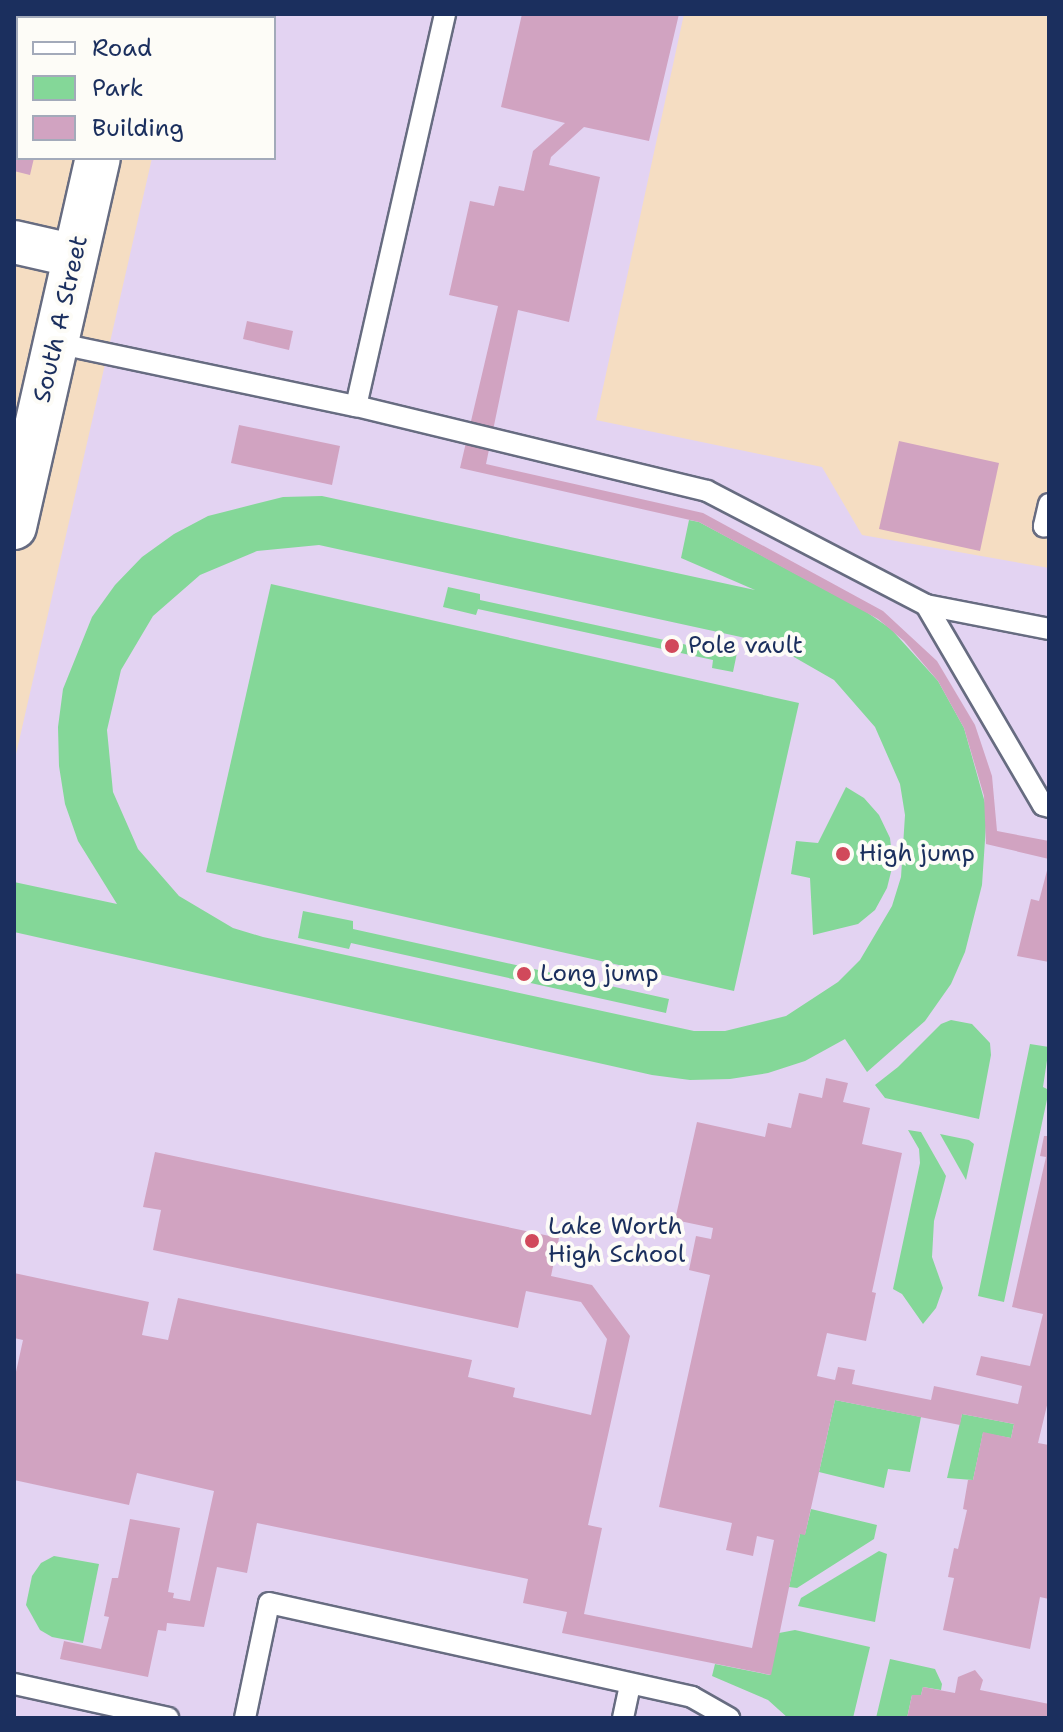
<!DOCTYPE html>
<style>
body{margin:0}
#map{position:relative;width:1063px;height:1732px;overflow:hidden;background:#f5ddc2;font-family:"Shantell Sans",sans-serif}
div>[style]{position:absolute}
.built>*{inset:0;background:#e3d3f2}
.green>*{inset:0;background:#84d798}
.building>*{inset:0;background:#d1a3c1}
.roads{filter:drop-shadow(2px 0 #676c81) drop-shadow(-2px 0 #676c81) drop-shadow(0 2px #676c81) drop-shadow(0 -2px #676c81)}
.lane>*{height:20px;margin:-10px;padding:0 10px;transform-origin:10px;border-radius:10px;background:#fff}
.street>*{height:42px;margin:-21px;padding:0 21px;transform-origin:21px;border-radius:21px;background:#fff}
.secondary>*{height:44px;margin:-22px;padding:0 22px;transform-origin:22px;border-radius:22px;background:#fff}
.dots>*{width:22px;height:22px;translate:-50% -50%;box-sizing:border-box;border:4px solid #fdfcf7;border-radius:50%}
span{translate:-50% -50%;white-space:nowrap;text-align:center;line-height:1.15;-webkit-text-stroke:8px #fdfcf7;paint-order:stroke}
.street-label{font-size:24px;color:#1b2f5e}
.poi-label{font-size:24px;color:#1b2f5e}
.left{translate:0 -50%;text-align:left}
.frame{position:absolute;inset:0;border:16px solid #1b2f5e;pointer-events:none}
.legend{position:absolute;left:16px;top:16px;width:260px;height:144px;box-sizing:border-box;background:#fdfcf7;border:2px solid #a3aaba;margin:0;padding:10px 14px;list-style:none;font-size:24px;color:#1b2f5e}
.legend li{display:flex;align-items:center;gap:16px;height:40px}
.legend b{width:40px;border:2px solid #a3aaba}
</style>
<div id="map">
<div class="built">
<div style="clip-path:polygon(185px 14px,684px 14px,596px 420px,822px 467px,862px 535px,1049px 568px,1049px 1718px,14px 1718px,14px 763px,152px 158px,274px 158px,274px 18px,184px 18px)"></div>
</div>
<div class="green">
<div style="clip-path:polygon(evenodd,322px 496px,755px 590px,681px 558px,689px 520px,699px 522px,865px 611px,891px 629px,938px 681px,964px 728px,987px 810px,982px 885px,965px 952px,951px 984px,925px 1021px,867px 1072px,845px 1039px,805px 1061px,768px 1073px,730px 1079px,690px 1080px,652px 1075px,14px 932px,14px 882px,117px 904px,78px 841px,65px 804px,59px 766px,58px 727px,63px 689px,92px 617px,115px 585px,142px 557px,174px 534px,208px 516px,283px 497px,322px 496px,319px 545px,750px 639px,780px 649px,834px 680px,875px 727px,900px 784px,905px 815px,901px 877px,892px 906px,860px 960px,838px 982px,786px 1016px,725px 1031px,694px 1031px,263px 937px,233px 928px,179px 896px,138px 849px,113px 792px,107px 730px,121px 670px,153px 616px,200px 575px,257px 551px,319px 545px)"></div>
<div style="clip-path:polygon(271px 584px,799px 703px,734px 991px,206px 872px)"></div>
<div style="clip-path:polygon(448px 587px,480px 594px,480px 600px,715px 651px,717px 644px,738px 648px,733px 672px,712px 668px,713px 660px,478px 609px,476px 615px,443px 607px)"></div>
<div style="clip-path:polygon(846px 787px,864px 798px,879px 815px,890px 838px,893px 864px,887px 888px,875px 910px,858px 924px,813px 935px,810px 878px,791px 874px,796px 841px,818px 843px)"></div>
<div style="clip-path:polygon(303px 911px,353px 921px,353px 929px,669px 999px,666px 1013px,351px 943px,349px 949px,298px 938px)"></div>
<div style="clip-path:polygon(951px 1020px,972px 1024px,990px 1043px,991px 1055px,979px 1119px,885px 1098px,875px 1085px,898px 1067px,941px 1024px)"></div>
<div style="clip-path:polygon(1030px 1044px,1049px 1047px,1043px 1087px,1049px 1090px,1004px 1302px,978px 1296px)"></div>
<div style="clip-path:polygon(908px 1130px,921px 1132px,946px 1176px,934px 1221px,932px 1257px,943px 1288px,936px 1308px,923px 1324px,902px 1294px,893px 1289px,920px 1163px,919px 1149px)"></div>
<div style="clip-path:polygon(940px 1134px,969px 1140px,974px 1144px,966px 1180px)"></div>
<div style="clip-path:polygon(835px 1400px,921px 1417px,910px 1472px,888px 1469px,884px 1488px,819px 1472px)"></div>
<div style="clip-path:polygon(962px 1414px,1014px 1424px,1011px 1438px,983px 1433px,973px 1480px,947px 1478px)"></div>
<div style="clip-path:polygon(811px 1509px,877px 1525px,874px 1539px,797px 1588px,789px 1587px,800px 1534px,805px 1534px)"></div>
<div style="clip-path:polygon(879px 1551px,887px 1554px,875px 1622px,798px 1606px,801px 1598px)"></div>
<div style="clip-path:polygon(54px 1556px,99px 1564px,83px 1643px,52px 1637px,40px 1630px,26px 1605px,32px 1576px,41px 1563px)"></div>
<div style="clip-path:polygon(795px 1630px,870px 1647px,853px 1718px,788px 1718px,768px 1700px,712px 1676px,715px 1664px,770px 1675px,779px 1633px)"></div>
<div style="clip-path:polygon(890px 1659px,935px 1669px,942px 1684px,941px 1690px,923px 1687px,921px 1695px,912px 1695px,907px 1718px,876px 1718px)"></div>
</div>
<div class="building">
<div style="clip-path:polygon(14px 14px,62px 14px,61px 18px,18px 18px,18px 43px,14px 42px)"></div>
<div style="clip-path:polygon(522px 14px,679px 14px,649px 141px,584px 127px,551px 157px,549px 165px,600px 177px,569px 322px,518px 310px,486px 464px,703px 513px,883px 611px,937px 661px,975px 725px,992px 776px,997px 831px,1049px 841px,1049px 859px,986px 844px,984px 796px,964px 728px,938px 681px,904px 641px,878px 619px,699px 522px,460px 468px,498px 306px,449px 295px,470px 201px,494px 206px,499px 186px,524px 191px,533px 151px,565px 123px,501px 107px)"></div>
<div style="clip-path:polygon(14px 78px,18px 79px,18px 112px,14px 111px)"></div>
<div style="clip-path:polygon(17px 120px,18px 158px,34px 158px,30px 175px,14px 171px)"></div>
<div style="clip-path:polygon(247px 321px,293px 331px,289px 350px,243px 339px)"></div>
<div style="clip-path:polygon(239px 425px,340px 446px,332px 485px,231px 463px)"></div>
<div style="clip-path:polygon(899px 441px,999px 463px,980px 551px,879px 529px)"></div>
<div style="clip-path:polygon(1049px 863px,1049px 962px,1017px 956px,1031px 899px,1039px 901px)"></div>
<div style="clip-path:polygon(826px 1078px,848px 1083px,843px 1102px,870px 1108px,862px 1144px,902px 1153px,872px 1292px,876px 1293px,866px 1341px,827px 1333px,817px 1376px,835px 1380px,838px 1367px,855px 1370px,852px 1384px,931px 1400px,934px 1386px,1018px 1404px,1022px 1386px,976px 1375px,981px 1356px,1030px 1366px,1043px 1314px,1012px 1307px,1046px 1157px,1040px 1156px,1044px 1136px,1049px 1136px,1049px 1397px,1038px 1443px,1049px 1445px,1049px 1599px,1040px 1597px,1030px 1649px,943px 1630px,954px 1578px,948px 1577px,954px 1548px,958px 1549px,967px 1510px,963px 1509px,968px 1480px,973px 1480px,983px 1432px,1011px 1438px,1014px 1424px,962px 1414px,960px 1425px,835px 1400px,805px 1535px,800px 1534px,771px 1675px,562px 1633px,567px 1612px,523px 1603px,528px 1579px,257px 1523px,247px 1573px,217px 1567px,204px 1627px,167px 1623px,166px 1631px,158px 1630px,148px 1677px,60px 1659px,64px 1641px,101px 1649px,109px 1617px,104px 1616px,112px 1578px,118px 1578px,130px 1519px,180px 1528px,168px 1592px,174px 1593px,173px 1598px,190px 1601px,214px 1491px,137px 1473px,129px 1505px,14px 1480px,14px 1381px,23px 1340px,14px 1338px,14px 1273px,149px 1302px,142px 1335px,168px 1340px,178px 1298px,472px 1360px,468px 1377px,515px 1388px,513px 1397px,591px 1415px,607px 1339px,581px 1302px,526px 1291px,518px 1328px,153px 1250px,161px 1210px,143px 1207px,155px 1152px,559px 1238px,551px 1276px,592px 1285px,630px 1336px,588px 1525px,602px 1528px,584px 1614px,752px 1648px,774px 1540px,757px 1536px,753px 1556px,726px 1550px,732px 1523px,659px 1507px,710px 1275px,689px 1270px,696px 1236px,711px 1239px,713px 1228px,675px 1220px,697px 1122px,765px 1137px,768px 1123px,791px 1128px,799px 1093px,822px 1098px)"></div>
<div style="clip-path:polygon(975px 1670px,983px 1680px,980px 1690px,1049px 1704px,1049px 1718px,907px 1718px,912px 1695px,921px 1695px,923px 1687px,955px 1693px,958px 1677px)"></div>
</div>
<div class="roads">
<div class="lane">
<div style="left:56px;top:343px;width:307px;rotate:11.9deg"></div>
<div style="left:356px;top:406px;width:402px;rotate:-77.2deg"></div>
<div style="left:356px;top:406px;width:361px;rotate:13.6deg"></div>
<div style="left:707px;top:491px;width:247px;rotate:27.5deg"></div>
<div style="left:926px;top:605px;width:125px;rotate:11deg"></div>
<div style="left:1049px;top:504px;width:23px;rotate:103deg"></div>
<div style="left:1044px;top:526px;width:5px"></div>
<div style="left:926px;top:605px;width:232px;rotate:59.7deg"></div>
<div style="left:1043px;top:805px;width:6px;rotate:18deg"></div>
<div style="left:14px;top:1684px;width:158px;rotate:12.4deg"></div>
<div style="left:245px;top:1718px;width:117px;rotate:-78.2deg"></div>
<div style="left:269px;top:1603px;width:433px;rotate:12.5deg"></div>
<div style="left:692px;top:1697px;width:43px;rotate:29.6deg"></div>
<div style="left:623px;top:1718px;width:35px;rotate:-78deg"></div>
</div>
<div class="street">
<div style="left:14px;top:242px;width:63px;rotate:12.9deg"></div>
</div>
<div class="secondary">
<div style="left:130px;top:18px;width:4px;rotate:-76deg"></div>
<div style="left:14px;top:527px;width:378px;rotate:-77.2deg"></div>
</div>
</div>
<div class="dots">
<div style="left:672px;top:646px;background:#d1495b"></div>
<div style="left:843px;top:854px;background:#d1495b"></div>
<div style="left:524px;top:974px;background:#d1495b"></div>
<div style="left:532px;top:1241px;background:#d1495b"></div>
</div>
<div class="street-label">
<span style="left:61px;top:319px;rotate:-77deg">South A Street</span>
</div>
<div class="poi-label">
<span class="left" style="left:688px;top:646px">Pole vault</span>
<span class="left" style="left:859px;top:854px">High jump</span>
<span class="left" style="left:540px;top:974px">Long jump</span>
<span class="left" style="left:548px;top:1241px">Lake Worth<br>High School</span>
</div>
<div class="frame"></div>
<ul class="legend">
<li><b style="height:10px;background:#fff"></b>Road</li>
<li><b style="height:22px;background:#84d798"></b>Park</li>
<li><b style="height:22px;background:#d1a3c1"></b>Building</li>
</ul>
</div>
